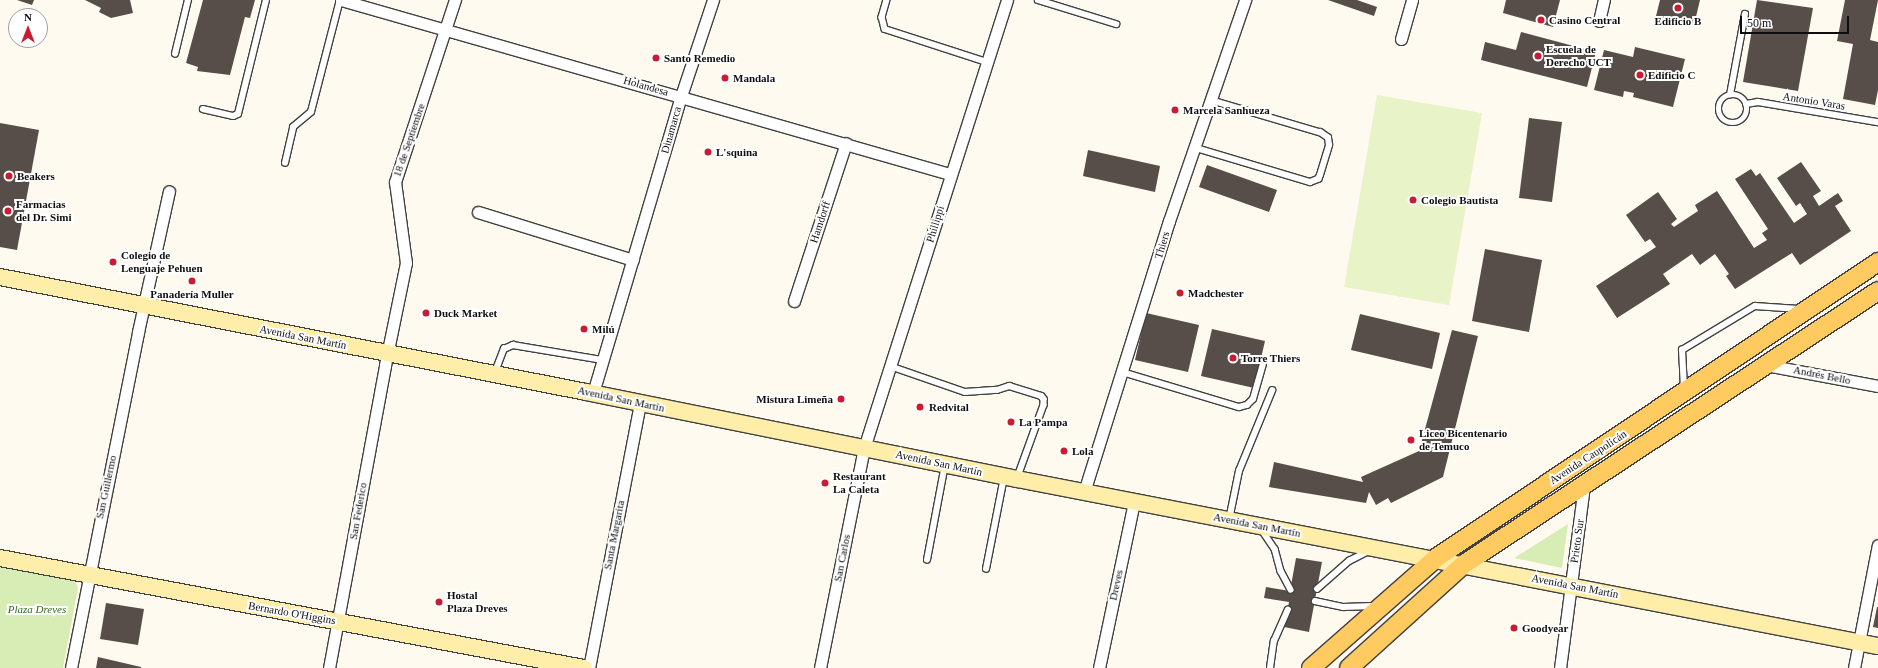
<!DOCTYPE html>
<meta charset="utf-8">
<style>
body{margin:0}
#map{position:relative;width:1878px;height:668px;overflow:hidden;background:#fffaef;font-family:Georgia,serif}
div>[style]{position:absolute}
.green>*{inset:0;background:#d7edb5}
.pitch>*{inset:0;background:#e8f3c8}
.building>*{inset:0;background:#574e49}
.roads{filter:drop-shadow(1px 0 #414141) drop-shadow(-1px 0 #414141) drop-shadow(0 1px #414141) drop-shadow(0 -1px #414141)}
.lane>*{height:5.5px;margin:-2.75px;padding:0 2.75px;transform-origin:2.75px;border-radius:2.75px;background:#fff}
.lane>.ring{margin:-2.75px;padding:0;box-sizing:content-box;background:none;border:5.5px solid #fff;border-radius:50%}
.street>*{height:11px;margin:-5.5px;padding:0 5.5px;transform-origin:5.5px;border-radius:5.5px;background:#fff}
.secondary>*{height:16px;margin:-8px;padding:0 8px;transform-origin:8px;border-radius:8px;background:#fea}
.primary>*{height:18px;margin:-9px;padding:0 9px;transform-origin:9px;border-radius:9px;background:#ffca5f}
.dots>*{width:11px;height:11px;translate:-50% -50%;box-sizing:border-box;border:2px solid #fff;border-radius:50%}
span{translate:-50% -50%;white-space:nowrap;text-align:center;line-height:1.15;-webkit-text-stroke:4px #fff;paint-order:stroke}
.poi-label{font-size:11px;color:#0e0e0e;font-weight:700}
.left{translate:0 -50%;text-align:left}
.right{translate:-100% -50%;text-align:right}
.street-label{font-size:11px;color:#0e0e0e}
.park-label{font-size:11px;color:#316b19;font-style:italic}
.north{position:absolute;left:8px;top:8px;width:40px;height:40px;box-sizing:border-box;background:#fff;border:1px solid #9f9f9f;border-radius:50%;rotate:0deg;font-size:11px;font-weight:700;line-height:16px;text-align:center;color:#0e0e0e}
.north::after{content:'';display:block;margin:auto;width:14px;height:18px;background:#c81c33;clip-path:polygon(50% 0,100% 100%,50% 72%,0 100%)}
.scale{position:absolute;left:1740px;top:16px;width:109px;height:18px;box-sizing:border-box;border:2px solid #0e0e0e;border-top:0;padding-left:5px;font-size:12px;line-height:14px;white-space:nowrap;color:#0e0e0e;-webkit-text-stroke:3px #fff;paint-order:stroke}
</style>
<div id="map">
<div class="green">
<div style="clip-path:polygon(1568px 524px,1562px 568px,1514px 558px)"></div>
<div style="clip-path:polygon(0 564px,71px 578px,76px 583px,78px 588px,63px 668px,0 668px)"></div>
</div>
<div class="pitch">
<div style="clip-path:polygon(1377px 95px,1482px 113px,1449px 305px,1344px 287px)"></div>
</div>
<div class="building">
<div style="clip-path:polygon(17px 0,34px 0,32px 5px)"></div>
<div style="clip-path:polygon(85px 0,130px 0,133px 13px,111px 18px,99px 12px,101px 8px)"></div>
<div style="clip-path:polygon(203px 0,255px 0,250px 18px,245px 17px,230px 75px,197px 71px,198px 67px,186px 63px)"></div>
<div style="clip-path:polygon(1328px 0,1357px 0,1377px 7px,1374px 16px)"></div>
<div style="clip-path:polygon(1506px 0,1560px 0,1553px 27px,1503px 13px)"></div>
<div style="clip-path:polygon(1660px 0,1700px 0,1694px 25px,1656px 16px)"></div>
<div style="clip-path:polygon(1757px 0,1813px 8px,1798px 91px,1743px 82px)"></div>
<div style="clip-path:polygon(1845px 0,1878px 0,1870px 40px,1878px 42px,1878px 90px,1875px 105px,1843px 99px,1853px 44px,1837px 41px)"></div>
<div style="clip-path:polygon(1521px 32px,1596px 52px,1587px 87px,1481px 60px,1485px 42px,1516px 50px)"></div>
<div style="clip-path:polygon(1635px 47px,1685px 59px,1673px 107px,1633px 97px,1634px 93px,1624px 91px,1623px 97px,1594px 90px,1604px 50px,1633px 57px)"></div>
<div style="clip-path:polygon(1529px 118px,1562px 122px,1552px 202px,1519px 198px)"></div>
<div style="clip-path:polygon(0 123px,39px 130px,17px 250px,0 247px)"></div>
<div style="clip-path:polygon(1088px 150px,1160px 166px,1155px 192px,1083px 176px)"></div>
<div style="clip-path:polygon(1801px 162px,1821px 191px,1813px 196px,1819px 206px,1838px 193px,1843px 201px,1835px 206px,1851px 231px,1800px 265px,1792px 253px,1735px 289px,1726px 276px,1729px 274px,1715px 254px,1700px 265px,1692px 254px,1663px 274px,1670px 284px,1617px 318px,1596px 286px,1656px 247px,1650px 239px,1645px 242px,1626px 215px,1658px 192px,1677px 219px,1671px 224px,1674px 227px,1698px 211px,1695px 205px,1717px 191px,1754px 248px,1767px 240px,1762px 233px,1768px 229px,1735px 179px,1751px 169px,1756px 176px,1760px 173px,1794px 223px,1807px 214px,1800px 203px,1796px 206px,1777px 178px)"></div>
<div style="clip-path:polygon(1207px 165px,1277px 190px,1269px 212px,1199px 187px)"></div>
<div style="clip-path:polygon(1485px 249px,1542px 260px,1529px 332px,1472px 321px)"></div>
<div style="clip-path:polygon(1146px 313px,1199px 325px,1188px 372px,1135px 360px)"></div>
<div style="clip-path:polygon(1360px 314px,1440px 333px,1432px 369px,1351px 350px)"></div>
<div style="clip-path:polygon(1212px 329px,1265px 341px,1254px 388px,1201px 376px)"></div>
<div style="clip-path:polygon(1452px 330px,1478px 336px,1443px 477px,1391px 503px,1388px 498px,1376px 505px,1369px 492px,1366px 503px,1269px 487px,1274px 462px,1363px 482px,1361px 477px,1419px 451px)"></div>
<div style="clip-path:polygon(1296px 558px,1322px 562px,1309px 632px,1284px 627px,1289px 602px,1264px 598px,1266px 587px,1290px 591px)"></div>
<div style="clip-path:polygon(106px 603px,144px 609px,138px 645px,100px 639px)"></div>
<div style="clip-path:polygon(1877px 607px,1878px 607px,1878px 628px,1873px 627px)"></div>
<div style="clip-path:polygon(98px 657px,141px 667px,141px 668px,96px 668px)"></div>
</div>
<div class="roads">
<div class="lane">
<div style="left:887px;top:0;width:18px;rotate:106deg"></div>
<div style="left:882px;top:17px;width:12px;rotate:76deg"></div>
<div style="left:885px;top:29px;width:107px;rotate:17.9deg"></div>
<div style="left:1038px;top:0;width:82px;rotate:17.1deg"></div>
<div style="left:175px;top:54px;width:56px;rotate:-76.5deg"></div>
<div class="ring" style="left:1719px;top:95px;width:22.5px;height:22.5px"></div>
<div style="left:1730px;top:95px;width:82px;rotate:-79.5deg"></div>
<div style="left:1746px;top:104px;width:12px;rotate:-9deg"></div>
<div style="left:1758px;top:102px;width:122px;rotate:9.5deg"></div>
<div style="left:203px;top:109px;width:31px;rotate:13deg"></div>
<div style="left:233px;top:116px;width:5px;rotate:-22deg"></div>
<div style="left:238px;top:114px;width:117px;rotate:-76.2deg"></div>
<div style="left:1196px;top:148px;width:119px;rotate:16.6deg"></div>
<div style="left:1310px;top:182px;width:9px;rotate:-21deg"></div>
<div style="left:1318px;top:179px;width:4px;rotate:-63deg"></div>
<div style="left:1320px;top:175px;width:31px;rotate:-73deg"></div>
<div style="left:1329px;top:145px;width:7px;rotate:-98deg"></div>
<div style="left:1328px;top:138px;width:9px;rotate:-144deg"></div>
<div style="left:1321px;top:133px;width:114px;rotate:-163.6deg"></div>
<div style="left:285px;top:163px;width:37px;rotate:-77deg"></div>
<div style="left:293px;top:127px;width:23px;rotate:-40deg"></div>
<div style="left:311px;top:112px;width:116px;rotate:-75.5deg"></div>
<div style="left:890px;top:366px;width:79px;rotate:19.1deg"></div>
<div style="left:965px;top:392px;width:32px;rotate:-4deg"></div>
<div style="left:997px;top:390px;width:13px;rotate:-18deg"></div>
<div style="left:1009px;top:386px;width:34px;rotate:17deg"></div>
<div style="left:1041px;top:396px;width:4px;rotate:45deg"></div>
<div style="left:1044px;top:399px;width:6px;rotate:90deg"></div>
<div style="left:1044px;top:405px;width:77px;rotate:109.9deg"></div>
<div style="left:495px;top:372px;width:25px;rotate:-69deg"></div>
<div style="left:504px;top:349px;width:10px;rotate:-24deg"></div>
<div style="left:513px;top:345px;width:91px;rotate:9.5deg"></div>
<div style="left:1122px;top:372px;width:122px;rotate:16.7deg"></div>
<div style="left:1239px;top:407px;width:8px;rotate:-14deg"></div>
<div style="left:1247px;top:405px;width:8px;rotate:-45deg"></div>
<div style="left:1253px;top:399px;width:35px;rotate:-74deg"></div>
<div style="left:1684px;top:388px;width:38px;rotate:-93deg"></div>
<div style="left:1682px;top:350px;width:85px;rotate:-31.1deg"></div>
<div style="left:1755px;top:306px;width:44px;rotate:3.9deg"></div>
<div style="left:1229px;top:520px;width:50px;rotate:-78.5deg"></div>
<div style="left:1239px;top:471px;width:87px;rotate:-67.6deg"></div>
<div style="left:1262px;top:530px;width:23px;rotate:56deg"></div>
<div style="left:1275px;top:549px;width:23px;rotate:75deg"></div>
<div style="left:1281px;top:571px;width:21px;rotate:62deg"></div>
<div style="left:927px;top:560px;width:97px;rotate:-79.3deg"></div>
<div style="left:986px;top:569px;width:94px;rotate:-78.9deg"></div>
<div style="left:1317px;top:589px;width:43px;rotate:-41.2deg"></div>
<div style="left:1349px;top:561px;width:22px;rotate:-27deg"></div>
<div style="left:1315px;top:601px;width:29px;rotate:12deg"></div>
<div style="left:1343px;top:607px;width:30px;rotate:-2deg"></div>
<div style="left:1270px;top:668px;width:27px;rotate:-82deg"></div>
<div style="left:1274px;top:641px;width:34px;rotate:-66deg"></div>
</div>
<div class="street">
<div style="left:341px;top:0;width:633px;rotate:15.95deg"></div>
<div style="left:1599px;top:21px;width:22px;rotate:-77deg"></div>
<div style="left:1401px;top:39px;width:41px;rotate:-74.2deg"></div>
<div style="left:478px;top:212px;width:162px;rotate:17.2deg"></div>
<div style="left:794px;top:301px;width:166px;rotate:-71.8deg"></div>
<div style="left:1766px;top:365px;width:114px;rotate:10.6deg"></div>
<div style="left:593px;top:393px;width:310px;rotate:-73.5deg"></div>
<div style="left:681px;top:96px;width:101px;rotate:-71.6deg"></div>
<div style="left:1084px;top:492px;width:284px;rotate:-72.6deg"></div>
<div style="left:1169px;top:221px;width:234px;rotate:-71deg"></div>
<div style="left:71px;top:668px;width:343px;rotate:-78.7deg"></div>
<div style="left:138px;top:332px;width:144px;rotate:-77.6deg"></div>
<div style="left:329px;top:668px;width:308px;rotate:-79.5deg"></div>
<div style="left:385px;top:365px;width:104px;rotate:-78.4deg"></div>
<div style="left:406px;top:263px;width:82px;rotate:-97.7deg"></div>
<div style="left:395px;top:182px;width:192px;rotate:-71.8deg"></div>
<div style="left:589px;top:668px;width:270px;rotate:-79.1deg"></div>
<div style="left:820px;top:668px;width:224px;rotate:-78.7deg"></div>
<div style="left:864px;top:448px;width:470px;rotate:-72.3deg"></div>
<div style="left:1099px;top:668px;width:170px;rotate:-78.1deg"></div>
<div style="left:1560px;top:668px;width:184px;rotate:-82.5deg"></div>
<div style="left:1854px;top:668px;width:125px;rotate:-79deg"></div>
</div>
<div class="secondary">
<div style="left:0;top:277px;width:597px;rotate:11.1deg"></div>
<div style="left:586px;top:392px;width:440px;rotate:11.4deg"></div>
<div style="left:1017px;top:479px;width:877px;rotate:10.98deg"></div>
<div style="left:0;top:558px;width:594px;rotate:10.67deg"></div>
</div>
<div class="primary">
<div style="left:1311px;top:668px;width:167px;rotate:-41.3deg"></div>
<div style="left:1436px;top:558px;width:532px;rotate:-33.81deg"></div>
<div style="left:1349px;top:668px;width:155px;rotate:-42.1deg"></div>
<div style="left:1464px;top:564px;width:496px;rotate:-33.4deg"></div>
</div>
</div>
<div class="dots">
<div style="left:1678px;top:8px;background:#c81c33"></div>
<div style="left:1541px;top:20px;background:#c81c33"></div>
<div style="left:1538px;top:56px;background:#c81c33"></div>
<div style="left:656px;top:58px;background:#c81c33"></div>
<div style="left:1640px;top:75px;background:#c81c33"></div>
<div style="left:725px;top:78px;background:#c81c33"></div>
<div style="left:1175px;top:110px;background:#c81c33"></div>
<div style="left:708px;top:152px;background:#c81c33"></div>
<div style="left:9px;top:176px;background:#c81c33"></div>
<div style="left:1413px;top:200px;background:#c81c33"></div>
<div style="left:8px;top:211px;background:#c81c33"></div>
<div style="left:113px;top:262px;background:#c81c33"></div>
<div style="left:192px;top:281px;background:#c81c33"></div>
<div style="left:1180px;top:293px;background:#c81c33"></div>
<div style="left:426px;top:313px;background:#c81c33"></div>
<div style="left:584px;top:329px;background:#c81c33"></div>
<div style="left:1233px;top:358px;background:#c81c33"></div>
<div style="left:841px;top:399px;background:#c81c33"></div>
<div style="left:920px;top:407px;background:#c81c33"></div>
<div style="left:1011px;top:422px;background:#c81c33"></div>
<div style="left:1411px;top:440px;background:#c81c33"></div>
<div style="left:1064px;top:451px;background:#c81c33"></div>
<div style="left:825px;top:483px;background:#c81c33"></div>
<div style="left:439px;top:602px;background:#c81c33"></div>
<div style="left:1514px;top:628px;background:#c81c33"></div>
</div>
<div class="poi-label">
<span class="left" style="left:1549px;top:20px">Casino Central</span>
<span style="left:1678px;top:21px">Edificio B</span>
<span class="left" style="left:1546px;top:56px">Escuela de<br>Derecho UCT</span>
<span class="left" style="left:664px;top:58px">Santo Remedio</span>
<span class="left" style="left:1648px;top:75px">Edificio C</span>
<span class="left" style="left:733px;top:78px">Mandala</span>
<span class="left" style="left:1183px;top:110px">Marcela Sanhueza</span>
<span class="left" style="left:716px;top:152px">L'squina</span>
<span class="left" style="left:17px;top:176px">Beakers</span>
<span class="left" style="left:1421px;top:200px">Colegio Bautista</span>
<span class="left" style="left:16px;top:211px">Farmacias<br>del Dr. Simi</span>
<span class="left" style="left:121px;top:262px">Colegio de<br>Lenguaje Pehuen</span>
<span class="left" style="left:1188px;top:293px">Madchester</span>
<span style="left:192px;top:294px">Panadería Muller</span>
<span class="left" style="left:434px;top:313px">Duck Market</span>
<span class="left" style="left:592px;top:329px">Milú</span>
<span class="left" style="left:1241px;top:358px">Torre Thiers</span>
<span class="right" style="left:833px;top:399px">Mistura Limeña</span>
<span class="left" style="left:929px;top:407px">Redvital</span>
<span class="left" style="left:1019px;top:422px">La Pampa</span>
<span class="left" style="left:1419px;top:440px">Liceo Bicentenario<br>de Temuco</span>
<span class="left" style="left:1072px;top:451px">Lola</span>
<span class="left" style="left:833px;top:483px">Restaurant<br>La Caleta</span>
<span class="left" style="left:447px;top:602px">Hostal<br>Plaza Dreves</span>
<span class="left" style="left:1522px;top:628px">Goodyear</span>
</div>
<div class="street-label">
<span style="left:646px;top:86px;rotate:16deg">Holandesa</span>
<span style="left:1814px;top:101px;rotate:9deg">Antonio Varas</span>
<span style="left:671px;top:130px;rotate:-74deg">Dinamarca</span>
<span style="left:409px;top:140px;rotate:-71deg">18 de Septiembre</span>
<span style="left:820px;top:222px;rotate:-72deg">Hamdorff</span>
<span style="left:935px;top:224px;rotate:-73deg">Phillippi</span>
<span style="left:1162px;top:245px;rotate:-73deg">Thiers</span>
<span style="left:303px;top:337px;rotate:11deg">Avenida San Martín</span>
<span style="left:1822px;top:375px;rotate:11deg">Andrés Bello</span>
<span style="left:621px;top:399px;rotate:12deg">Avenida San Martín</span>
<span style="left:1588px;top:457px;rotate:-33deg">Avenida Caupolicán</span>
<span style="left:939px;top:463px;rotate:12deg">Avenida San Martín</span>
<span style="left:106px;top:487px;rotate:-78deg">San Guillermo</span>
<span style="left:358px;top:511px;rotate:-80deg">San Federico</span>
<span style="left:1257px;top:525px;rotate:11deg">Avenida San Martín</span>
<span style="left:614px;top:535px;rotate:-79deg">Santa Margarita</span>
<span style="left:1577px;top:541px;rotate:-82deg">Prieto Sur</span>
<span style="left:842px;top:558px;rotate:-79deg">San Carlos</span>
<span style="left:1116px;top:585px;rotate:-78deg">Dreves</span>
<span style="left:1575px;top:586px;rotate:11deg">Avenida San Martín</span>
<span style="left:292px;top:613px;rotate:10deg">Bernardo O'Higgins</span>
</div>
<div class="park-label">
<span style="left:37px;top:609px">Plaza Dreves</span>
</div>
<div class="north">N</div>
<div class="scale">50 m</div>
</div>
